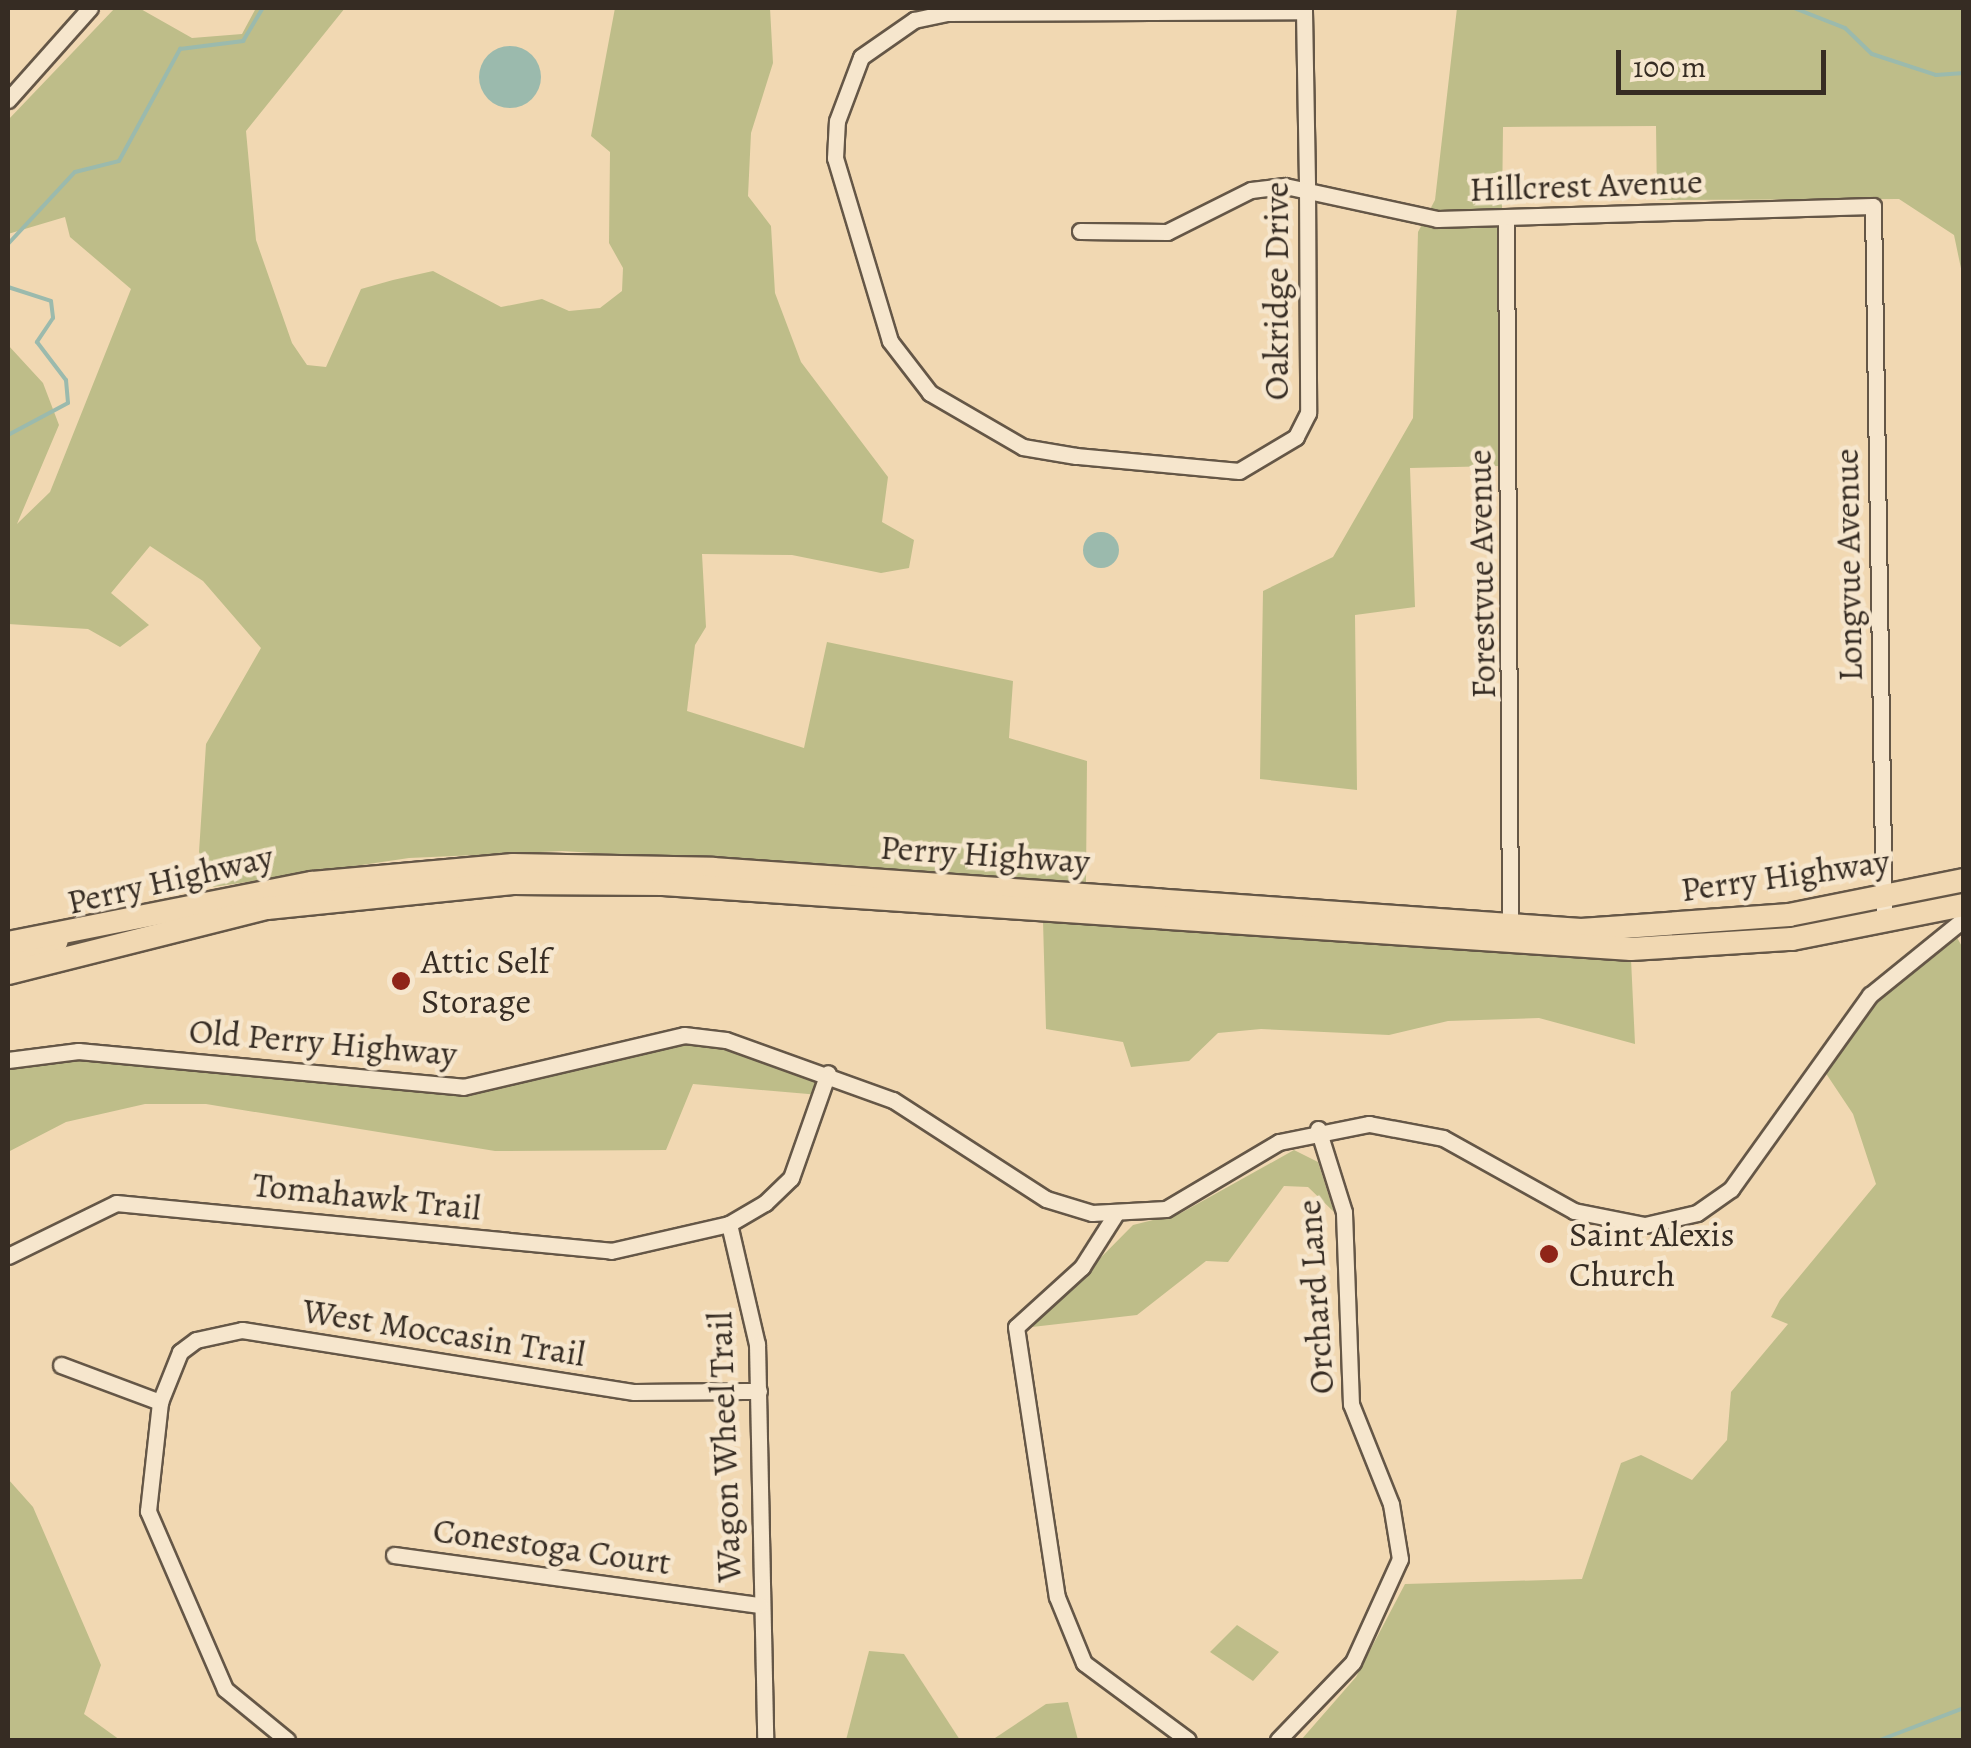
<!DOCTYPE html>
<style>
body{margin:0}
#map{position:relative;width:1971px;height:1748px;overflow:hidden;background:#f1d8b2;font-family:Alegreya,serif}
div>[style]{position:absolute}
.green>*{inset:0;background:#bebd89}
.water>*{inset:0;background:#9bbaad}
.round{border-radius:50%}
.stream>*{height:4px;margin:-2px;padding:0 2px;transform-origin:2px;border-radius:2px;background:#9bbaad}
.roads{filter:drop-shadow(2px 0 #655747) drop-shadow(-2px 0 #655747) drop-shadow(0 2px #655747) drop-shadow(0 -2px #655747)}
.minor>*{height:15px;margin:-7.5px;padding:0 7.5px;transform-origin:7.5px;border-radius:7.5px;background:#f6e6cd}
.major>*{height:20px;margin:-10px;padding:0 10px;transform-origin:10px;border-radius:10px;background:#f1d8b2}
.highway>*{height:22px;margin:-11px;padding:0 11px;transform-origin:11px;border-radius:11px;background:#f1d8b2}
.dots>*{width:28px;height:28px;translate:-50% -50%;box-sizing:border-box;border:5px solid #f6e6cd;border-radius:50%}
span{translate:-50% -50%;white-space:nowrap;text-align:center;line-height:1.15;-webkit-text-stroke:9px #f6e6cd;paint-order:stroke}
.street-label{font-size:35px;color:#362c23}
.poi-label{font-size:35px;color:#362c23}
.left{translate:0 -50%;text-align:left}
.frame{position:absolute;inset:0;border:10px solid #362c23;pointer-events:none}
.scale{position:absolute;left:1616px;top:50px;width:210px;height:45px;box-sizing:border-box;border:5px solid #362c23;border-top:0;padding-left:12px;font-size:30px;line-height:35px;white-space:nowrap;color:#362c23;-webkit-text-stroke:8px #f6e6cd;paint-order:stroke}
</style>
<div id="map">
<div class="green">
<div style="clip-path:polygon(115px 8px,139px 8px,192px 38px,242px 34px,256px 8px,345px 8px,246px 131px,256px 240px,292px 343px,307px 365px,326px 367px,361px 289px,393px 280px,433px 271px,501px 307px,542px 299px,569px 311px,600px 308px,622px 291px,623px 268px,609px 243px,610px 152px,591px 136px,615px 8px,770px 8px,773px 63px,751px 133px,748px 196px,771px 226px,775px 293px,801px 362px,888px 477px,882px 522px,914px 540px,909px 568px,881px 573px,792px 555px,702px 554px,706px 627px,695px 645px,687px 711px,804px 748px,827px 642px,1013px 681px,1009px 738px,1087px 761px,1086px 883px,562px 851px,409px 858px,213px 887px,199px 852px,206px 744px,261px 648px,203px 581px,150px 546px,111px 593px,149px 625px,120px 647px,88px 629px,8px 624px,8px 345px,43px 383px,59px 425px,17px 524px,50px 492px,131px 289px,70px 237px,65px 217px,8px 234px,8px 120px)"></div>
<div style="clip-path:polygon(1457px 8px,1963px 8px,1963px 278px,1954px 235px,1899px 199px,1657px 200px,1656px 126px,1503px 127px,1499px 466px,1410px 468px,1415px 607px,1355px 615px,1357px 790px,1260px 779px,1263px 591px,1333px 557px,1413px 418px,1418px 232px,1435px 200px)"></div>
<div style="clip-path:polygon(1043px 921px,1631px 959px,1635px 1044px,1539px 1018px,1448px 1021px,1389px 1035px,1261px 1029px,1218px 1033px,1189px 1061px,1131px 1067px,1123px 1042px,1046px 1029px)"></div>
<div style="clip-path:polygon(1951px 927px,1964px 950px,1963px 1740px,1301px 1740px,1356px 1677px,1405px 1584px,1582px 1579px,1621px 1463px,1641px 1455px,1692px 1480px,1727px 1440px,1731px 1392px,1788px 1324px,1771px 1317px,1780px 1300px,1876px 1184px,1853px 1114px,1819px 1063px)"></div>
<div style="clip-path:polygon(684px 1035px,828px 1073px,820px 1095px,693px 1084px,666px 1150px,495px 1151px,206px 1104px,145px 1104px,66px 1122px,8px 1152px,8px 1060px,31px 1054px,462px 1087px)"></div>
<div style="clip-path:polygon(1294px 1150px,1318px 1162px,1334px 1212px,1308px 1187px,1284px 1186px,1228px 1262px,1206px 1261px,1137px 1315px,1032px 1327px,1133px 1225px,1181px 1213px)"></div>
<div style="clip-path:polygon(8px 1479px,33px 1507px,101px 1665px,84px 1714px,120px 1740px,8px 1740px)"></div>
<div style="clip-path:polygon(1237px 1625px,1279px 1652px,1253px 1681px,1210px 1652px)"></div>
<div style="clip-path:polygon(869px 1651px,904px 1654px,960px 1740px,846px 1740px)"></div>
<div style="clip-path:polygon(1068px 1702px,1078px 1740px,992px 1740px,1046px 1704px)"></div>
</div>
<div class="water">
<div class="round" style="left:479px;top:46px;width:62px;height:62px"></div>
<div class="round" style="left:1083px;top:532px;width:36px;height:36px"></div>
</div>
<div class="stream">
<div style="left:1794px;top:8px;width:55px;rotate:21.4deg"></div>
<div style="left:1845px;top:28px;width:37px;rotate:44deg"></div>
<div style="left:1872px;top:54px;width:67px;rotate:18.2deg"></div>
<div style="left:1936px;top:75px;width:28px;rotate:-4deg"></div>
<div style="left:8px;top:244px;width:98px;rotate:-47.1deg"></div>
<div style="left:75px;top:172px;width:45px;rotate:-14deg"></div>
<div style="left:119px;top:161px;width:128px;rotate:-61.4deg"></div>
<div style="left:180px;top:49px;width:64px;rotate:-7.2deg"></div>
<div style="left:243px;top:41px;width:39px;rotate:-59deg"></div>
<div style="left:8px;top:287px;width:45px;rotate:18deg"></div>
<div style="left:51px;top:301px;width:17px;rotate:83deg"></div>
<div style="left:53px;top:318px;width:29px;rotate:124deg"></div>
<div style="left:37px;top:342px;width:48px;rotate:52.7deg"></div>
<div style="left:66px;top:380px;width:23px;rotate:85deg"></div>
<div style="left:68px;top:403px;width:68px;rotate:151.9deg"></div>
<div style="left:1880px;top:1740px;width:90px;rotate:-20.9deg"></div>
</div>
<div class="roads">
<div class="minor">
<div style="left:1304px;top:8px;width:3px;rotate:90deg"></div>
<div style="left:1304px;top:11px;width:175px;rotate:89deg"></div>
<div style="left:1307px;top:186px;width:227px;rotate:89.7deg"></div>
<div style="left:1308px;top:413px;width:27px;rotate:117deg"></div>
<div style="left:1296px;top:437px;width:66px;rotate:149.2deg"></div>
<div style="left:1239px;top:471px;width:164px;rotate:-174.7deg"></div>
<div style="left:1076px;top:456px;width:54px;rotate:-170.4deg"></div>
<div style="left:1023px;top:447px;width:108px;rotate:-149.9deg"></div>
<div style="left:930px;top:393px;width:66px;rotate:-127.6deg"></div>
<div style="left:890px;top:341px;width:191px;rotate:-106.7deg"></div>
<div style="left:835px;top:158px;width:37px;rotate:-87deg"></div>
<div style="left:837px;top:121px;width:68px;rotate:-69.4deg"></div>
<div style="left:861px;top:57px;width:65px;rotate:-34.9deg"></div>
<div style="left:914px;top:20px;width:34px;rotate:-12deg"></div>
<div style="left:947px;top:13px;width:357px;rotate:-0.3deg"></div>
<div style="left:8px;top:100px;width:123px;rotate:-48.3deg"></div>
<div style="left:1506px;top:218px;width:711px;rotate:89.68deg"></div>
<div style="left:1080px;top:231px;width:87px;rotate:0.7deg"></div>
<div style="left:1167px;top:232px;width:94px;rotate:-26.6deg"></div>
<div style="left:1251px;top:190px;width:34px;rotate:-7deg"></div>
<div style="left:1285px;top:186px;width:156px;rotate:12.2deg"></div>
<div style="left:1437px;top:219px;width:436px;rotate:-1.7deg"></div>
<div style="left:1873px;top:206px;width:717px;rotate:89.12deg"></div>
<div style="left:8px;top:1060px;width:71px;rotate:-7.3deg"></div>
<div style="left:78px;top:1051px;width:387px;rotate:5.3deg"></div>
<div style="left:463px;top:1087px;width:227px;rotate:-13.2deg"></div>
<div style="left:684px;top:1035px;width:42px;rotate:6.8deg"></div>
<div style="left:726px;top:1040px;width:177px;rotate:19.8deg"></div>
<div style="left:893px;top:1100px;width:182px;rotate:32.9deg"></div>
<div style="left:1046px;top:1199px;width:48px;rotate:16.9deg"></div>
<div style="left:1092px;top:1213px;width:74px;rotate:-3.1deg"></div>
<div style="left:1166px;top:1209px;width:131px;rotate:-30.7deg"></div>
<div style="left:1279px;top:1142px;width:92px;rotate:-11.3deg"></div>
<div style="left:1369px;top:1124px;width:75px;rotate:10.7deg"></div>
<div style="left:1443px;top:1138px;width:150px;rotate:29.1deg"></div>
<div style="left:1574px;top:1211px;width:72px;rotate:11.2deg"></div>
<div style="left:1645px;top:1225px;width:53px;rotate:-13deg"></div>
<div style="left:1697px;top:1213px;width:42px;rotate:-35.2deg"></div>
<div style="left:1731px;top:1189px;width:239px;rotate:-54.4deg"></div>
<div style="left:1870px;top:995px;width:121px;rotate:-39deg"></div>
<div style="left:1115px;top:1215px;width:62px;rotate:122.4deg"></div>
<div style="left:1082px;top:1267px;width:89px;rotate:137.7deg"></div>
<div style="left:1016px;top:1327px;width:273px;rotate:81.4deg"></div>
<div style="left:1057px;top:1597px;width:71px;rotate:67.8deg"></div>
<div style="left:1084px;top:1663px;width:129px;rotate:36.5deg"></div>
<div style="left:729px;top:1224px;width:123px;rotate:76.9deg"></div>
<div style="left:757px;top:1344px;width:396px;rotate:88.8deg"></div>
<div style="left:8px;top:1256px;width:120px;rotate:-26.1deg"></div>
<div style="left:116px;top:1203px;width:497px;rotate:5.5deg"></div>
<div style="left:611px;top:1251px;width:121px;rotate:-12.9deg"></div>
<div style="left:729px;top:1224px;width:42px;rotate:-30.3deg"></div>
<div style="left:765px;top:1203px;width:36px;rotate:-44deg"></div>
<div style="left:791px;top:1178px;width:111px;rotate:-70.6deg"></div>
<div style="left:61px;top:1365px;width:106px;rotate:20.5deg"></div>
<div style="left:394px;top:1555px;width:369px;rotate:7.8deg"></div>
<div style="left:287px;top:1740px;width:80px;rotate:-140.6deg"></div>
<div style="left:225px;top:1689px;width:194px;rotate:-113.4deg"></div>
<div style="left:148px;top:1511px;width:110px;rotate:-83.7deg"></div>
<div style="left:160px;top:1402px;width:54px;rotate:-68.2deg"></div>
<div style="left:180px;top:1352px;width:20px;rotate:-37deg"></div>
<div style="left:196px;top:1340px;width:47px;rotate:-12.3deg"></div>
<div style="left:242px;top:1330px;width:397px;rotate:9deg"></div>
<div style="left:634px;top:1392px;width:125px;rotate:-0.5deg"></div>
<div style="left:1278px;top:1740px;width:108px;rotate:-46.1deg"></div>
<div style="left:1353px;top:1662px;width:113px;rotate:-65.5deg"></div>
<div style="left:1400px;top:1559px;width:56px;rotate:-99.3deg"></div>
<div style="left:1391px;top:1504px;width:108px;rotate:-111.8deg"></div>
<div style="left:1351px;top:1404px;width:192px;rotate:-92.1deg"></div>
<div style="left:1344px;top:1212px;width:87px;rotate:-107.4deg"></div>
</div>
<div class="major">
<div style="left:8px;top:958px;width:52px;rotate:-18.1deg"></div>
</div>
<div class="highway">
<div style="left:8px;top:943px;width:310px;rotate:-11.2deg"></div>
<div style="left:312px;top:883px;width:202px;rotate:-5.1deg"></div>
<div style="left:513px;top:865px;width:200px;rotate:1.1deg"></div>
<div style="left:713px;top:869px;width:870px;rotate:4.02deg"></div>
<div style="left:1581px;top:930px;width:209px;rotate:-4.1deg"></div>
<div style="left:1789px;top:915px;width:178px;rotate:-11.3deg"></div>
<div style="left:8px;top:973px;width:267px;rotate:-14.1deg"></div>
<div style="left:267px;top:908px;width:247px;rotate:-5.8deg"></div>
<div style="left:513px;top:883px;width:150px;rotate:0.4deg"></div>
<div style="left:663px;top:884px;width:970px;rotate:3.84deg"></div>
<div style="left:1631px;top:949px;width:161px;rotate:-3.6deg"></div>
<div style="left:1792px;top:939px;width:175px;rotate:-11.2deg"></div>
</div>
</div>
<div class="dots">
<div style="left:401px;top:981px;background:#8f2418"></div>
<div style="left:1549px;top:1254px;background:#8f2418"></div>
</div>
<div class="street-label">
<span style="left:1586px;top:185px;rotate:-2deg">Hillcrest Avenue</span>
<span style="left:1276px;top:291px;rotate:-90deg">Oakridge Drive</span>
<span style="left:1848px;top:565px;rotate:-91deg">Longvue Avenue</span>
<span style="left:1481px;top:574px;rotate:-91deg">Forestvue Avenue</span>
<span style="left:985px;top:854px;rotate:4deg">Perry Highway</span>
<span style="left:1785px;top:875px;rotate:-8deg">Perry Highway</span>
<span style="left:170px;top:879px;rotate:-13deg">Perry Highway</span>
<span style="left:323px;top:1042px;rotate:5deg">Old Perry Highway</span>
<span style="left:367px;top:1196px;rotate:6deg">Tomahawk Trail</span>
<span style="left:1315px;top:1297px;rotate:-94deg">Orchard Lane</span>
<span style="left:444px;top:1332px;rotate:9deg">West Moccasin Trail</span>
<span style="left:724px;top:1447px;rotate:-92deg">Wagon Wheel Trail</span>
<span style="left:552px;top:1546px;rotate:8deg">Conestoga Court</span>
</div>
<div class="poi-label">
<span class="left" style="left:421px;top:981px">Attic Self<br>Storage</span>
<span class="left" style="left:1569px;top:1254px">Saint Alexis<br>Church</span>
</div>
<div class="frame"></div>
<div class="scale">100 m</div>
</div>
